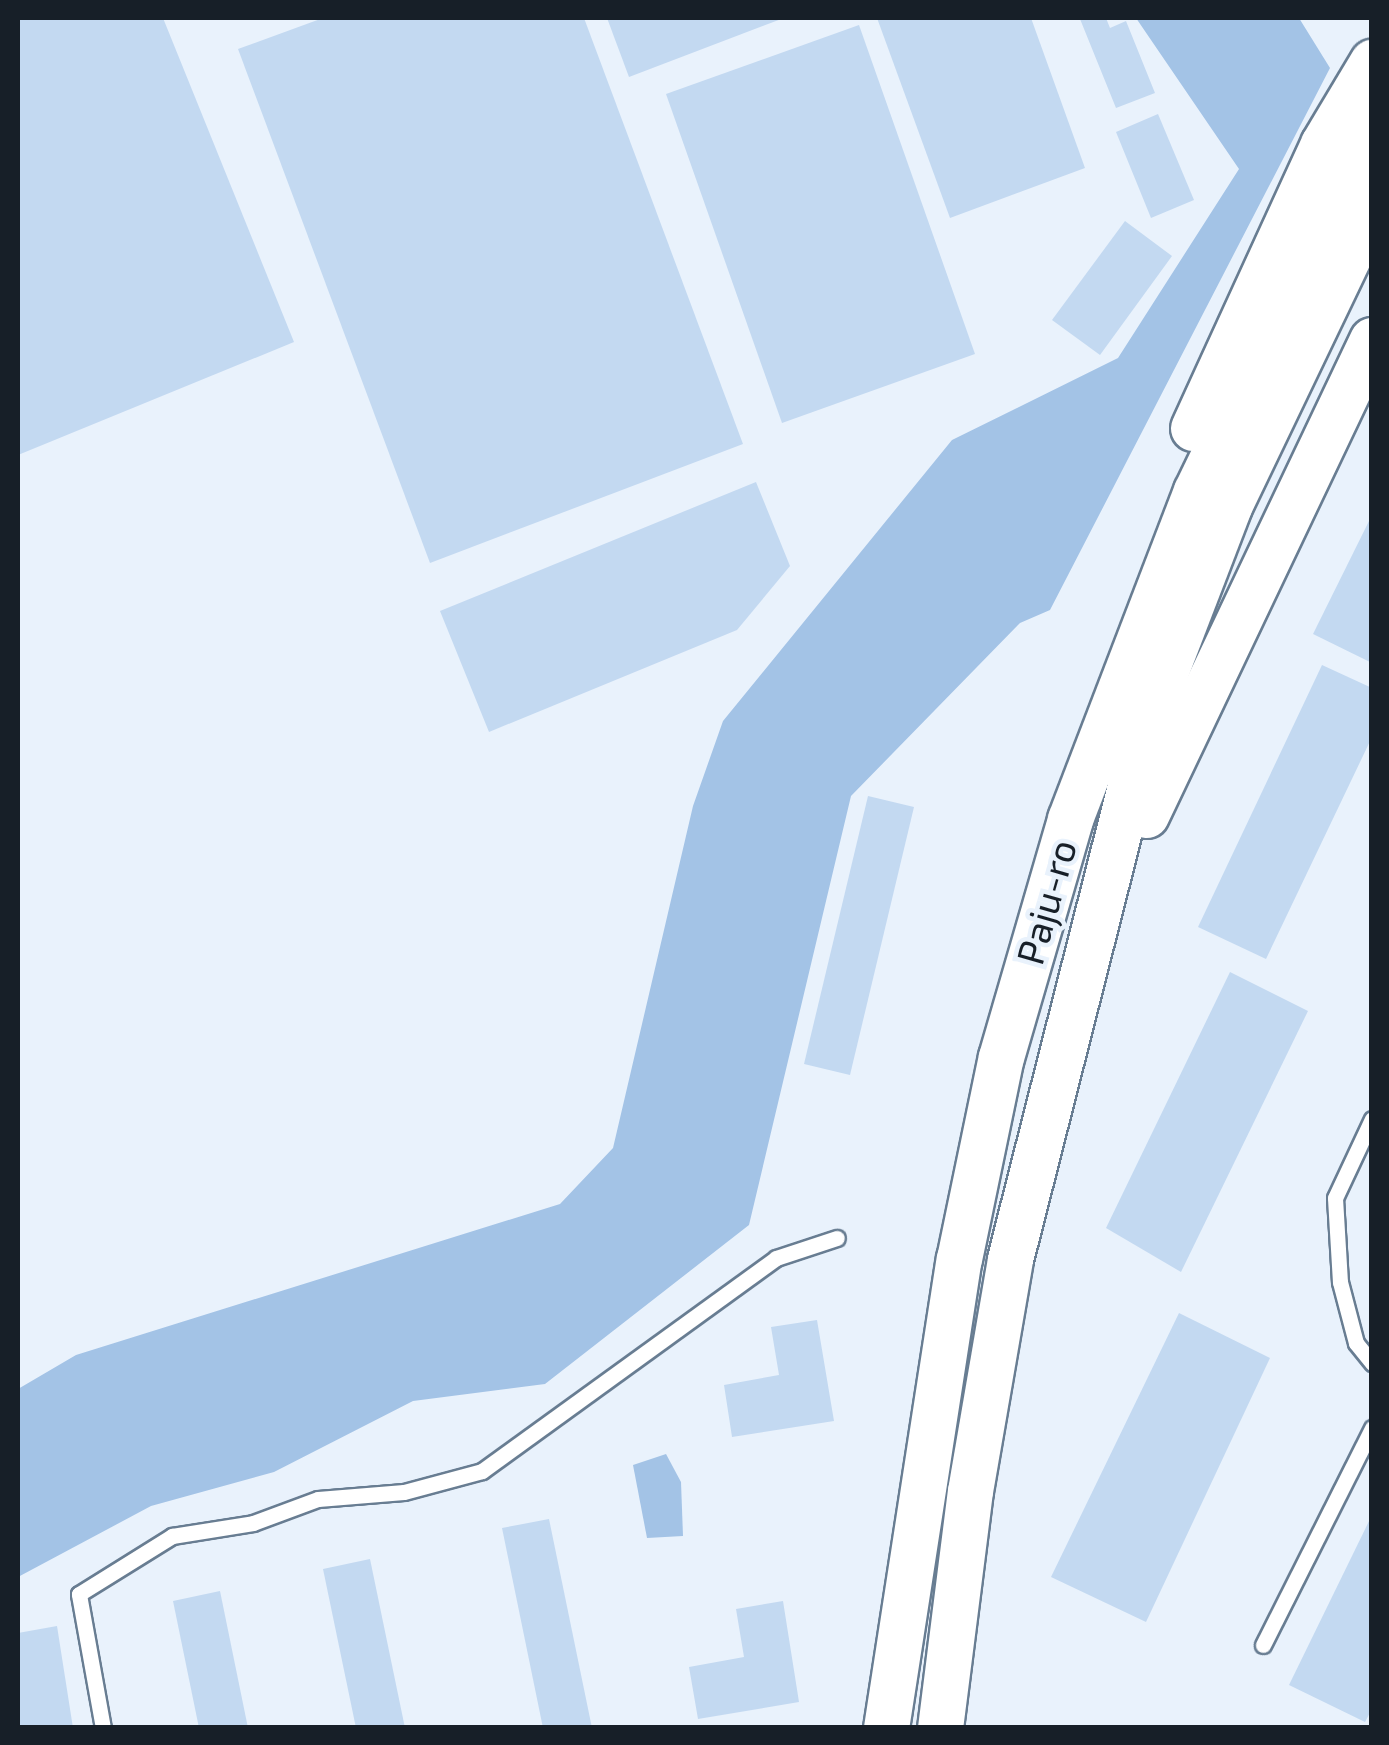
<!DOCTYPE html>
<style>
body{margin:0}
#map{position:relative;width:1389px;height:1745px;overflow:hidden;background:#e9f2fc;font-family:"Exo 2",sans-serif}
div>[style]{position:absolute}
.green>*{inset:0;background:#a3c3e6}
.building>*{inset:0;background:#c3d9f1}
.roads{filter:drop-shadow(2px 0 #687d92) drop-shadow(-2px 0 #687d92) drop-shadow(0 2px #687d92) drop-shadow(0 -2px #687d92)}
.lane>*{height:15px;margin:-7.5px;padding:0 7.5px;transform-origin:7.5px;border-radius:7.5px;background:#fff}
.secondary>*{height:45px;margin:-22.5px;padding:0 22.5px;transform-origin:22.5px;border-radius:22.5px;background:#fff}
span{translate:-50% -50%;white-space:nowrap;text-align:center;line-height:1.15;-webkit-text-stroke:9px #e9f2fc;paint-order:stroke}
.street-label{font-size:38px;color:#171f28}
.frame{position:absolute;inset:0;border:20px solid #171f28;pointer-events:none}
</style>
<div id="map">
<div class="green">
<div style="clip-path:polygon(1136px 18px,1299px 18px,1330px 68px,1050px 610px,1020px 623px,851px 796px,749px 1225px,545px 1384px,413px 1401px,274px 1472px,151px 1506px,18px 1577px,18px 1389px,76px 1355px,560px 1204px,613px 1148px,693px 806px,723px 721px,952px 440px,1118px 358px,1239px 169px)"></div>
<div style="clip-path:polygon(666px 1454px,681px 1482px,683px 1536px,647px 1538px,633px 1465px)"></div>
</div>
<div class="building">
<div style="clip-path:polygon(18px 18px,163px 18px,294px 342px,18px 455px)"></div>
<div style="clip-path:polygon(323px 18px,584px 18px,743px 444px,430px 563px,238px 49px)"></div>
<div style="clip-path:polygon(607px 18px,784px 18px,629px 77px)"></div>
<div style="clip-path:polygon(877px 18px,1031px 18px,1085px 168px,950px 218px)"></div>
<div style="clip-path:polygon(1106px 18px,1110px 28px,1126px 21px,1155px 93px,1116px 108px,1080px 19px)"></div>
<div style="clip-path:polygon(859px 25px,975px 354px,782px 423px,666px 94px)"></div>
<div style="clip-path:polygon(1158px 114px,1194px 200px,1151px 218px,1116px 132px)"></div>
<div style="clip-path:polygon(1125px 221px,1172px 256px,1100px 355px,1052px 320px)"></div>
<div style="clip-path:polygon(756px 482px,790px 566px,737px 630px,489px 732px,440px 611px)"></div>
<div style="clip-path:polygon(1372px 515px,1372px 663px,1313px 634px)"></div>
<div style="clip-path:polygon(1322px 665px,1372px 688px,1372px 737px,1266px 959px,1198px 927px)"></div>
<div style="clip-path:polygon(868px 796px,914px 807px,850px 1075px,804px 1064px)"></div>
<div style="clip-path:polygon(1230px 972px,1308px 1011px,1181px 1272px,1106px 1228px)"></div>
<div style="clip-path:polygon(1179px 1313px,1270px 1358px,1146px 1622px,1051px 1577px)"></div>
<div style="clip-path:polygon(817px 1320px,834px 1421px,732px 1437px,724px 1385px,779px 1375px,771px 1327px)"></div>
<div style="clip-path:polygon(1372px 1515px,1372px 1709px,1365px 1722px,1289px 1685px)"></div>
<div style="clip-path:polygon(549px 1519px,592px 1728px,543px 1728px,502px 1528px)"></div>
<div style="clip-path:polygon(370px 1559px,405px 1728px,356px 1728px,323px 1569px)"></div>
<div style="clip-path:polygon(220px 1591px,248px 1728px,199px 1728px,173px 1601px)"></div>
<div style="clip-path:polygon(783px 1601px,799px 1702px,698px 1719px,689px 1667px,744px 1657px,736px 1609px)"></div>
<div style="clip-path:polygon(57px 1626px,73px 1728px,20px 1728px,18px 1633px)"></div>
</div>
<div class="roads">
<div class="lane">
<div style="left:1372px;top:1119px;width:87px;rotate:115.1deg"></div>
<div style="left:1335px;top:1198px;width:84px;rotate:86.6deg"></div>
<div style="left:1340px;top:1282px;width:63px;rotate:75.3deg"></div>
<div style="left:1356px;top:1343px;width:26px;rotate:51deg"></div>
<div style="left:1263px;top:1645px;width:243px;rotate:-63.3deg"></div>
<div style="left:103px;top:1728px;width:136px;rotate:-100.2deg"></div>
<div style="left:79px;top:1594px;width:110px;rotate:-31.9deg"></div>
<div style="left:172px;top:1536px;width:82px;rotate:-9.1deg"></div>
<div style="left:253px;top:1523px;width:69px;rotate:-20.3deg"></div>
<div style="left:318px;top:1499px;width:86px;rotate:-4.7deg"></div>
<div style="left:404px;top:1492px;width:81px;rotate:-15.1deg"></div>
<div style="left:482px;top:1471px;width:363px;rotate:-35.9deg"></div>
<div style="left:776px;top:1258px;width:64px;rotate:-18.2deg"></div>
</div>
<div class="secondary">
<div style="left:1193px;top:428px;width:312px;rotate:-65.4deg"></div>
<div style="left:1323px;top:144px;width:96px;rotate:-59.1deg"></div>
<div style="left:1146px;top:815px;width:526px;rotate:-64.56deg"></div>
<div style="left:886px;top:1728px;width:475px;rotate:-81.2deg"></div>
<div style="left:959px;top:1259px;width:206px;rotate:-78.3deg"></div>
<div style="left:1001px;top:1057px;width:248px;rotate:-73.8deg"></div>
<div style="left:1070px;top:819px;width:351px;rotate:-69deg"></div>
<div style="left:1196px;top:491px;width:404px;rotate:-64.2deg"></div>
<div style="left:940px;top:1728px;width:239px;rotate:-82.8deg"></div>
<div style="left:970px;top:1491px;width:235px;rotate:-80.2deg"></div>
<div style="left:1010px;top:1259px;width:556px;rotate:-75.74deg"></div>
<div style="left:1147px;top:720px;width:229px;rotate:-69deg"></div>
<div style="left:1229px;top:506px;width:331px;rotate:-64.4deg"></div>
</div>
</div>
<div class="street-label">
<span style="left:1046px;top:902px;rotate:-74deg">Paju-ro</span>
</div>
<div class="frame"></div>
</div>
